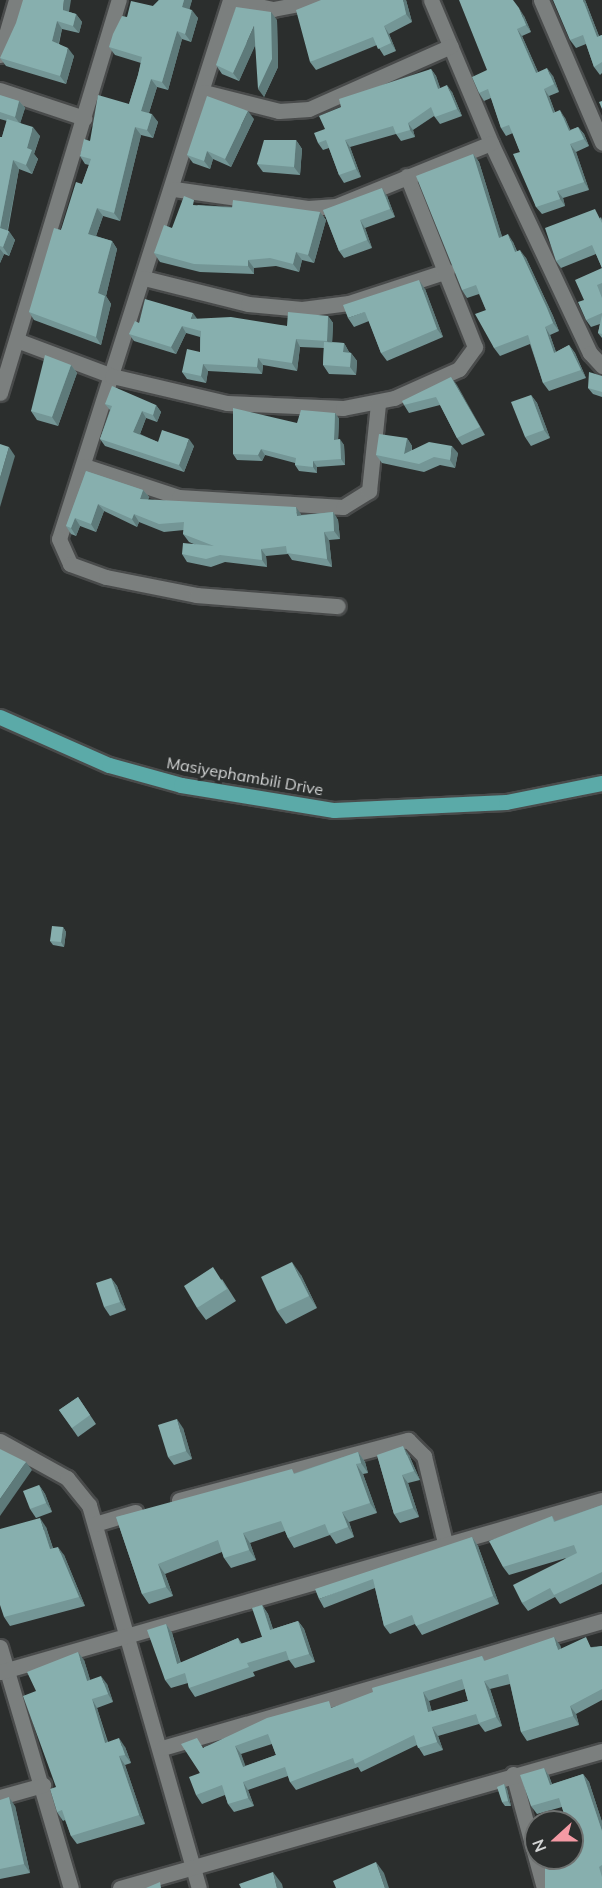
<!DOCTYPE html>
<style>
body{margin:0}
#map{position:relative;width:602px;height:1888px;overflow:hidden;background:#2b2e2d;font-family:Mulish,sans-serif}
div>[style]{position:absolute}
.roads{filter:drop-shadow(2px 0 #494b4b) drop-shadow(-2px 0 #494b4b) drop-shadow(0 2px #494b4b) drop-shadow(0 -2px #494b4b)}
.minor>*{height:15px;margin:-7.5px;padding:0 7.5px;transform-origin:7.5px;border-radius:7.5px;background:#7b7f7e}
.major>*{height:15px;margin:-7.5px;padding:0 7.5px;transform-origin:7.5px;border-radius:7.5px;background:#5baaa8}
.wall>*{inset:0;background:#749696}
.shaded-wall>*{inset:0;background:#5e7a7a}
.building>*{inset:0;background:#87afae}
span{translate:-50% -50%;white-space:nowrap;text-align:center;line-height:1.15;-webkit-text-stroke:6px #2b2e2d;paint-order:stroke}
.street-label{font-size:16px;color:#d3d5d5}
.north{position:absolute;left:524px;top:1810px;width:60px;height:60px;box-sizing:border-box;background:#2b2e2d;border:2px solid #6e7170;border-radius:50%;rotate:249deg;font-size:16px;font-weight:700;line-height:24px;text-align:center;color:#d3d5d5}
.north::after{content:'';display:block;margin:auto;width:21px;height:27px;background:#f49aa4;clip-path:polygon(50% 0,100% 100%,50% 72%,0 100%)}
</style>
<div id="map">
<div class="roads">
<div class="minor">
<div style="left:230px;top:0;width:565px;rotate:107.6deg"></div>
<div style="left:59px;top:539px;width:27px;rotate:66deg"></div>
<div style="left:70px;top:564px;width:38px;rotate:20deg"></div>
<div style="left:106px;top:577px;width:93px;rotate:11.2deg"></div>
<div style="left:197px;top:595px;width:141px;rotate:4.5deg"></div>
<div style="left:231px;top:0;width:43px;rotate:12.1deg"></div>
<div style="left:273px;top:9px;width:48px;rotate:-10.8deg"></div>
<div style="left:431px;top:0;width:155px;rotate:67.2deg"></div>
<div style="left:491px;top:143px;width:232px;rotate:64.8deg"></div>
<div style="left:590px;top:353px;width:18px;rotate:47deg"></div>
<div style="left:541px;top:0;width:155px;rotate:66.8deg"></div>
<div style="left:0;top:55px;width:57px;rotate:-73.8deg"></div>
<div style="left:0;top:90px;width:89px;rotate:18.4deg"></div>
<div style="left:204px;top:92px;width:77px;rotate:14.2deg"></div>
<div style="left:279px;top:111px;width:30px;rotate:-4deg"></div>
<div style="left:309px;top:109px;width:155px;rotate:-23.9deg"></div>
<div style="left:174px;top:189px;width:135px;rotate:8.1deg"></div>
<div style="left:308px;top:208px;width:28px;rotate:-4deg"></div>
<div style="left:336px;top:206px;width:167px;rotate:-22.1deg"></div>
<div style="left:144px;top:278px;width:107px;rotate:14deg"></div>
<div style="left:248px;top:304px;width:54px;rotate:5.3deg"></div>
<div style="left:302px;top:309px;width:47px;rotate:-7.3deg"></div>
<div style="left:349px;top:303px;width:103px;rotate:-18.1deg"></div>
<div style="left:19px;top:341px;width:99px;rotate:20.6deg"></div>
<div style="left:112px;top:376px;width:118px;rotate:13.2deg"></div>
<div style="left:227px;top:403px;width:116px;rotate:2.5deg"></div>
<div style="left:343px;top:408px;width:52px;rotate:-11.1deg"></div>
<div style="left:394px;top:398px;width:71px;rotate:-24deg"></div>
<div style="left:459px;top:369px;width:27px;rotate:-54deg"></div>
<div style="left:475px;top:347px;width:184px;rotate:-111.7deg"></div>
<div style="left:0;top:393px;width:411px;rotate:-73.2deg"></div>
<div style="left:85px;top:466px;width:99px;rotate:18.3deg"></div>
<div style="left:179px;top:497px;width:164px;rotate:3.5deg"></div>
<div style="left:343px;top:507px;width:31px;rotate:-32deg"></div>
<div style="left:369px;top:491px;width:87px;rotate:-84.1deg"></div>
<div style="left:0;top:1441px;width:77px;rotate:28.9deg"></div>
<div style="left:67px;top:1478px;width:35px;rotate:51deg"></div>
<div style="left:89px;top:1505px;width:398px;rotate:74deg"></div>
<div style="left:179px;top:1500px;width:237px;rotate:-14.7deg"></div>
<div style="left:408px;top:1440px;width:23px;rotate:45deg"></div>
<div style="left:424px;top:1456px;width:89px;rotate:76.4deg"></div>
<div style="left:95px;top:1524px;width:42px;rotate:-16.7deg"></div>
<div style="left:0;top:1647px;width:251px;rotate:73.6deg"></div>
<div style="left:0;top:1672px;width:626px;rotate:-15.95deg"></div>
<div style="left:162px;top:1748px;width:458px;rotate:-16.1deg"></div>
<div style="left:513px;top:1774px;width:118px;rotate:74.8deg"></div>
<div style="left:0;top:1797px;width:45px;rotate:-15.6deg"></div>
<div style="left:120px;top:1888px;width:501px;rotate:-15.87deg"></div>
</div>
<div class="major">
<div style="left:0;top:717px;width:119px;rotate:23.8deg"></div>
<div style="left:109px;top:765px;width:75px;rotate:15.5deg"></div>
<div style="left:181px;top:785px;width:155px;rotate:9.3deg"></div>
<div style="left:334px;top:810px;width:172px;rotate:-2.7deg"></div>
<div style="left:506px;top:802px;width:98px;rotate:-11.2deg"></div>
</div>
</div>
<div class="wall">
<div style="clip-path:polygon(159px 0,192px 0,189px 9px,198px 18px,191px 42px,182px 39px,168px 90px,157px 87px,149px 113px,158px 122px,153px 138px,141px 135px,120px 221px,103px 216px,96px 236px,112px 241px,117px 249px,106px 296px,111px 304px,101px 345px,34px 320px,29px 312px,61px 230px,82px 184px,89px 165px,85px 164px,80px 156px,90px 141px,129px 104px,138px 75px,141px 63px,115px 55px,109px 47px,127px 17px,153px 6px)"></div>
<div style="clip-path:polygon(406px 0,412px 22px,389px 34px,396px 51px,384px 56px,377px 45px,316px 70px,310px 62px)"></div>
<div style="clip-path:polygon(585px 0,599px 36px,602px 35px,602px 73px,600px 75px,594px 67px,586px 44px,576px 48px,570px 40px)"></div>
<div style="clip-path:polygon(69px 12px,76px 14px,82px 22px,79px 33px,62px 29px,59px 44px,74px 56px,66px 84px,6px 66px,0 58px)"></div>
<div style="clip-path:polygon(524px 16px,531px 32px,522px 36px,538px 72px,553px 76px,559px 92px,549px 96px,555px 112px,565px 118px,570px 130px,578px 127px,584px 134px,589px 146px,576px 152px,589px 190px,563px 198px,565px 206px,542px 214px,536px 207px,520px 152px,513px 133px,506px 136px,501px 128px,491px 98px,484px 101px,479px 93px,487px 70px)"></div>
<div style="clip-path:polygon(277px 20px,278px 67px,264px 97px,255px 45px,239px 81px,222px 74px,216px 65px)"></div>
<div style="clip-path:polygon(431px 69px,436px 76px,440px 88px,452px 92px,462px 116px,440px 124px,434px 116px,413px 130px,415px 137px,401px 141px,396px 134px,350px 147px,361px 177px,344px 183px,339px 175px,329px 148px,323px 150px,318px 143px,325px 129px)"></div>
<div style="clip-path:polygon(0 96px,19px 101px,25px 108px,20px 123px,40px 136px,34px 154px,38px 159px,32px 174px,19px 169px,8px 231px,15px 240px,9px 256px,4px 254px,0 263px,0 137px,2px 137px,7px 121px,0 119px)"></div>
<div style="clip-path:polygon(254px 119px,231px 167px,213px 159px,210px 169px,193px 163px,187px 155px)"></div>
<div style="clip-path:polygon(296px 140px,302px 149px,300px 175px,263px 172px,257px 164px)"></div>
<div style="clip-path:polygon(473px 154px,479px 162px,502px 237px,513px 242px,517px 251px,526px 258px,553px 316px,559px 331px,550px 335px,556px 352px,569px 345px,575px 353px,586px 378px,549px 391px,543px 383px,530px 344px,500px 356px,494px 348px,486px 310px,479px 294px,467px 298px,462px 290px)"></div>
<div style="clip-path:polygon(387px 196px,395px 217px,365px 228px,372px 248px,344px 258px,339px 251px,323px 210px)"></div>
<div style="clip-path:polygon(198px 205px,320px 212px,326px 220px,314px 263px,302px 260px,299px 272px,276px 266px,254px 268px,254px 274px,200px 272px,160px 262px,154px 253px,172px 228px)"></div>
<div style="clip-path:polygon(601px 217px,602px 220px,602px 338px,598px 333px,600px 324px,591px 327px,586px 320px,584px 300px,602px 268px,596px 254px,561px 268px,556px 261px)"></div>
<div style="clip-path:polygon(425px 289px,443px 337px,387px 361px,381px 353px,369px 321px,354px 327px,348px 318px)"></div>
<div style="clip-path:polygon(328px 316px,333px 323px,332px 342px,344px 343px,349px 352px,351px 353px,357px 361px,356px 375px,329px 374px,323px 365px,324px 348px,300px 347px,297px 371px,263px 365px,262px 374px,208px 371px,206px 383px,187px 379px,182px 372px,200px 352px,200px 337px,186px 333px,176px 354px,134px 341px,129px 334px,139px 323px,198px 319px,287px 326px)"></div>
<div style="clip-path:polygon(71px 365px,77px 373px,58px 426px,37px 420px,31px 411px)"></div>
<div style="clip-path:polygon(602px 376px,602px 397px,593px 394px,588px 388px)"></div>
<div style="clip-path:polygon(451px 377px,485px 435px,462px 445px,457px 438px,440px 405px,409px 413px,404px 405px)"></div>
<div style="clip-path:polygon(531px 395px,537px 403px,550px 438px,531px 446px,525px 437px)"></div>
<div style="clip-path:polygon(105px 404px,156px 405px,161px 412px,157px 422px,146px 418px,140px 434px,158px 442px,194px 446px,184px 472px,105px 446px,100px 439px,110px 410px)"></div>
<div style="clip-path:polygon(335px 413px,339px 419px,338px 439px,344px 445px,345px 465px,317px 467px,317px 473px,299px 471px,295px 465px,295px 463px,265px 455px,262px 461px,237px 460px,233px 454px,297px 423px)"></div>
<div style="clip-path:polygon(407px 438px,412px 446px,412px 450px,458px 453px,455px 468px,440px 465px,424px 472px,382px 463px,376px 455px)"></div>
<div style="clip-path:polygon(86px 471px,143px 490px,149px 497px,148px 500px,301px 514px,301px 515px,333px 512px,338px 520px,340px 539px,329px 540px,332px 567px,292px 560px,288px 554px,266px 556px,267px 567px,225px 562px,211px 567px,187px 562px,182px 554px,196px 545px,189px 542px,183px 534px,184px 530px,164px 532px,139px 522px,137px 527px,104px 511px,96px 532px,80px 526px,76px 536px,71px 534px,66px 526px)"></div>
<div style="clip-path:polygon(63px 927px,66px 932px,64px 947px,53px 945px,50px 941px)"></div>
<div style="clip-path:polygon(301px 1275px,317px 1308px,286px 1324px,277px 1311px)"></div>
<div style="clip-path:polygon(111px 1278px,117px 1286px,126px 1310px,110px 1316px,104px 1307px)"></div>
<div style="clip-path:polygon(222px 1279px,236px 1301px,206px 1320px,197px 1308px)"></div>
<div style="clip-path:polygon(78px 1397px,96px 1424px,78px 1437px,59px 1410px)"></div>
<div style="clip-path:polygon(183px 1428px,192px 1459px,174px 1465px,168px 1457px)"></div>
<div style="clip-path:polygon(358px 1452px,365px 1462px,368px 1473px,363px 1474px,377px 1513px,349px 1522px,354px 1537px,336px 1544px,330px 1535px,294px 1548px,288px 1538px,285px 1531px,250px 1543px,256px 1560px,231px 1568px,224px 1558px,222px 1552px,165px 1574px,173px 1596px,149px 1604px,142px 1594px,116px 1517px,295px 1473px)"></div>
<div style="clip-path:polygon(377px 1455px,409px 1455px,420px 1480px,408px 1483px,419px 1517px,400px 1523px,394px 1514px)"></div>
<div style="clip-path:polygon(39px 1485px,45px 1494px,52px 1512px,36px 1518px,30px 1509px)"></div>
<div style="clip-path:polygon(602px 1505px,602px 1584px,560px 1604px,555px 1597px,528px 1611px,522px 1603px,566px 1558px,509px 1575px,503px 1567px,552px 1516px,555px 1521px)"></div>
<div style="clip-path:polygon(46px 1527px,53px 1548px,64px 1555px,85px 1606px,10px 1626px,4px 1617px)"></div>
<div style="clip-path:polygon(472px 1537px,478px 1546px,499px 1604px,422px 1635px,415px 1624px,390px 1634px,384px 1626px,375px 1588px,324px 1608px,319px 1599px)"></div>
<div style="clip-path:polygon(262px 1605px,268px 1614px,273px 1629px,298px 1621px,304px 1629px,315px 1662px,295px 1668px,289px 1660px,253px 1672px,255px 1676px,195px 1697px,189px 1688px,188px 1683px,171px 1688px,165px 1680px,166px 1624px,172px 1633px,181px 1663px,238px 1638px,242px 1644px,262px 1637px)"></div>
<div style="clip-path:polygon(evenodd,560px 1645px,561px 1649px,592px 1647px,602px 1646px,602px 1700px,576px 1714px,579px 1725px,527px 1741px,521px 1732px,510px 1684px,490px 1689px,502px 1726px,485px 1732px,479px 1724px,438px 1736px,443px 1750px,424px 1756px,417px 1745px,361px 1772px,358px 1767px,296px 1790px,290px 1782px,288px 1776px,248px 1790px,254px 1806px,234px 1812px,228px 1804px,225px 1795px,202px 1804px,196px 1795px,204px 1747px,333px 1708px,482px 1656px,485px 1661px,560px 1645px,465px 1689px,468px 1701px,432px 1712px,429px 1701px,465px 1689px,560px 1645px,272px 1744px,276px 1755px,245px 1766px,241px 1754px,272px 1744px)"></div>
<div style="clip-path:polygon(84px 1660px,90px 1680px,107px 1684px,113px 1702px,97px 1708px,108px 1742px,125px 1747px,131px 1763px,125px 1765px,145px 1824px,77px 1844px,71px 1836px,65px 1820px,63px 1821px,57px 1812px,56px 1787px)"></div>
<div style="clip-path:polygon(544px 1768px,549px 1776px,552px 1784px,583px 1774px,589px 1782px,602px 1822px,602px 1888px,552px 1863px,566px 1820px,562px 1807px,537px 1814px,531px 1806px)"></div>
<div style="clip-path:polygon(504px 1784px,507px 1789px,511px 1806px,505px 1806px,502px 1802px)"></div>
<div style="clip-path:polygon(0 1800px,15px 1806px,30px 1873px,0 1879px)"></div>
</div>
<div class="shaded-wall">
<div style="clip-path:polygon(64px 0,71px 0,68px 18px,63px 10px)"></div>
<div style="clip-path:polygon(184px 0,192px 0,188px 15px,182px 7px)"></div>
<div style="clip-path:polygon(403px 0,406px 0,412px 22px,406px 14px)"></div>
<div style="clip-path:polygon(583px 0,585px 0,602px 44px,597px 37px)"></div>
<div style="clip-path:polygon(519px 8px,524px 16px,531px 32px,526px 25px)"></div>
<div style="clip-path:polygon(192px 10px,198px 18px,191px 42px,185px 34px)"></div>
<div style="clip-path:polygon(271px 12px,277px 20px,278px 67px,264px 97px,258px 89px)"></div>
<div style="clip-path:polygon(76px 14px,82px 22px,79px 33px,73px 26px)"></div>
<div style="clip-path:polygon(57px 21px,62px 29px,57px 49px,52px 41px)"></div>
<div style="clip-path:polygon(254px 26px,260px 35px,239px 81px,233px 73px)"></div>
<div style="clip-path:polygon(384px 26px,389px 34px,396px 51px,391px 43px)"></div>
<div style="clip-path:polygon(517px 29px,522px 36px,542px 81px,536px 73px)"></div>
<div style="clip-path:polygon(177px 31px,182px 39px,168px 90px,162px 82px)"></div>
<div style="clip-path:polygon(68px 48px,74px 56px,66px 84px,60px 76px)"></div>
<div style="clip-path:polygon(547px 68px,553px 76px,559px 92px,554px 84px)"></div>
<div style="clip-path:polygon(431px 69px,436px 76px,443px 96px,438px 89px)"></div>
<div style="clip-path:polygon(151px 79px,157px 87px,147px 119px,141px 111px)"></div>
<div style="clip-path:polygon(447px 85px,452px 92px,462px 116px,457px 109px)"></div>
<div style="clip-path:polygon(544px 89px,549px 96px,558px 121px,553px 113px)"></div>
<div style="clip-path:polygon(19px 101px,25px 108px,20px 124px,15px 117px)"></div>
<div style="clip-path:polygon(560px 110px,565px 118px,574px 138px,569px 131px)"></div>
<div style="clip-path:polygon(248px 111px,254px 119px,231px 167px,225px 159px)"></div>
<div style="clip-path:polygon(152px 114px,158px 122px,153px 138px,147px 130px)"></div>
<div style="clip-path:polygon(408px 123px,413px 130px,415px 137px,410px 130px)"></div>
<div style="clip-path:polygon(33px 127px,40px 136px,34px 154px,38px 159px,32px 174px,26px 165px,27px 148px)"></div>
<div style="clip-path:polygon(135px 127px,141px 135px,120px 221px,114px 213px)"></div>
<div style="clip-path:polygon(578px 127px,584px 134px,589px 146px,584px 139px)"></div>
<div style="clip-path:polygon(296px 140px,302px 149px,300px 175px,294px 167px)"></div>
<div style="clip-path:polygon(345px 140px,350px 147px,361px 177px,356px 169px)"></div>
<div style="clip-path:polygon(570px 144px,576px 152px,589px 190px,584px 182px)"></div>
<div style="clip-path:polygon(207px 151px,213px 159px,210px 169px,204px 161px)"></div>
<div style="clip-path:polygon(473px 154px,479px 162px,505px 246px,499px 238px)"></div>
<div style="clip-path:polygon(13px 160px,19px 169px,6px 237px,0 228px)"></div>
<div style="clip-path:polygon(382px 188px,387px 196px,395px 217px,390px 209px)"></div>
<div style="clip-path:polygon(557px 191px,563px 198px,565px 206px,560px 199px)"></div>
<div style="clip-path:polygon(97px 208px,103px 216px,94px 242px,88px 234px)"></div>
<div style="clip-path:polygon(320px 212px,326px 220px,314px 263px,308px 255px)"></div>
<div style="clip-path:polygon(360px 220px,365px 228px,372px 248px,367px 240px)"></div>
<div style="clip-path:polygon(9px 231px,15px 240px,9px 256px,3px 247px)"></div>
<div style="clip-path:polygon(508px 234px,513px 242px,520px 260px,515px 252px)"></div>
<div style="clip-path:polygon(112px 241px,117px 249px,106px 296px,111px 304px,101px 345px,96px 337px,98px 293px)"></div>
<div style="clip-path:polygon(0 249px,4px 254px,0 263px)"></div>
<div style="clip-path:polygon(520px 250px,526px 258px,553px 316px,559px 331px,553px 323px)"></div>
<div style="clip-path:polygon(296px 252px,302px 260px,299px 272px,293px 264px)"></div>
<div style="clip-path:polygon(248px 260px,254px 268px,254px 274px,248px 266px)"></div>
<div style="clip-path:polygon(419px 280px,425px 289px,443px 337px,437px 329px)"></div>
<div style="clip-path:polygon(193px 313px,198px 320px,191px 319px)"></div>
<div style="clip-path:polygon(328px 316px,333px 323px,332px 348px,327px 341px)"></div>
<div style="clip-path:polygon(182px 326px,186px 333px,176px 354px,171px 347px)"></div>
<div style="clip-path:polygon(545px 327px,550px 335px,559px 361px,554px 353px)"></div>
<div style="clip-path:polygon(296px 339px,300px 347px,297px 371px,292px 363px)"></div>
<div style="clip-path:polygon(344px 343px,349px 352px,349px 361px,343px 352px)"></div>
<div style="clip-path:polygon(569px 345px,575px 353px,586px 378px,581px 370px)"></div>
<div style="clip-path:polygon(351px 353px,357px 361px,356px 375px,350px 367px)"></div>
<div style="clip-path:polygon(258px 358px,263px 365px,262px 374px,257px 367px)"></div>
<div style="clip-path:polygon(203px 364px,208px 371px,206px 383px,201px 376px)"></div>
<div style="clip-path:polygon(71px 365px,77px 373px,58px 426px,52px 417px)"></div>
<div style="clip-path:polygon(451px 377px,457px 385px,485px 435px,480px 427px)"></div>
<div style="clip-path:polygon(531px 395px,537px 403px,550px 438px,544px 430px)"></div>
<div style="clip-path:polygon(156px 405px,161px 412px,157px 422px,153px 415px)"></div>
<div style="clip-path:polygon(142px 411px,146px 418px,138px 439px,133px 432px)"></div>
<div style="clip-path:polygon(335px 413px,339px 419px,338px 446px,334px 440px)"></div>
<div style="clip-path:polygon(407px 438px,412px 446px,410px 461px,404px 454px)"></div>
<div style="clip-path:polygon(189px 439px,194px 446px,184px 472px,179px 465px)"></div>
<div style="clip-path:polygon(340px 439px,344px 445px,345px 465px,341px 459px)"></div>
<div style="clip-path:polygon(452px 446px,458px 453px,455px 468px,450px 460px)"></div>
<div style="clip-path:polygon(9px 447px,15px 456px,0 507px,0 478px)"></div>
<div style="clip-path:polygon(261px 449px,265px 455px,262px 461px,258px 455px)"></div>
<div style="clip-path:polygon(313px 461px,317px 467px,317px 473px,313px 467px)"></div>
<div style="clip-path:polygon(143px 490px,149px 497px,145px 507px,140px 499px)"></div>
<div style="clip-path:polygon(98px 504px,104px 511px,96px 532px,91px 524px)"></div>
<div style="clip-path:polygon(296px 507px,301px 514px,302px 523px,297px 516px)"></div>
<div style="clip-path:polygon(333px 512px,338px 520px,340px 539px,334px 531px)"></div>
<div style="clip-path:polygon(134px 514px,139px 522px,137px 527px,132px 519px)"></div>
<div style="clip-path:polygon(75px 518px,80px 526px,76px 536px,71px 528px)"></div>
<div style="clip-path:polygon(324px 532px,329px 540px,332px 567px,327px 559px)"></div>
<div style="clip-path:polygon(261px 549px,266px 556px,267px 567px,262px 560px)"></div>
<div style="clip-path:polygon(63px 927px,66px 932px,64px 947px,61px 942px)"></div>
<div style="clip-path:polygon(292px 1262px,301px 1275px,317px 1308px,309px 1296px)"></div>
<div style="clip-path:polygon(111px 1278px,117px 1286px,126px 1310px,120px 1302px)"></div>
<div style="clip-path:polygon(177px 1419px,183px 1428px,192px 1459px,186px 1451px)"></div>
<div style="clip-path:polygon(403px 1446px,409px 1455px,420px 1480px,414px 1471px)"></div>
<div style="clip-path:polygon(358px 1452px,365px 1462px,368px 1473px,361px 1463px)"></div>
<div style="clip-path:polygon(26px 1462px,32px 1470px,0 1516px,0 1499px)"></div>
<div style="clip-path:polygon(356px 1464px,363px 1474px,377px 1513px,370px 1503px)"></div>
<div style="clip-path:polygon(402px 1475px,408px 1483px,419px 1517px,413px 1508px)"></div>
<div style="clip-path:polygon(39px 1485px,45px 1494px,52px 1512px,46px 1503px)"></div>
<div style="clip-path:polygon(342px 1512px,349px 1522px,354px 1537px,348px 1527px)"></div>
<div style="clip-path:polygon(40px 1518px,46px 1527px,56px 1558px,50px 1549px)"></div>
<div style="clip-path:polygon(243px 1533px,250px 1543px,256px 1560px,249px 1550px)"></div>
<div style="clip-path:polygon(472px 1537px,478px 1546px,499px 1604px,493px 1596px)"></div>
<div style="clip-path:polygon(58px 1547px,64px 1555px,85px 1606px,79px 1597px)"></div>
<div style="clip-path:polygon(158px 1564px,165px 1574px,173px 1596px,166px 1587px)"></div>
<div style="clip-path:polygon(262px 1605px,268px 1614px,276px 1639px,270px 1630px)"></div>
<div style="clip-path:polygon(298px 1621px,304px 1629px,315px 1662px,309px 1654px)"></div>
<div style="clip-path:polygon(166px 1624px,172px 1633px,183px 1673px,177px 1664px)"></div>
<div style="clip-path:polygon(554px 1637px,560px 1645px,564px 1659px,558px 1650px)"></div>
<div style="clip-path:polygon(78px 1652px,84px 1660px,93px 1689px,87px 1681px)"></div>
<div style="clip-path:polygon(101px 1676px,107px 1684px,113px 1702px,108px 1694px)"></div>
<div style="clip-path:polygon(484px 1681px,490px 1689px,502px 1726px,496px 1717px)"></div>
<div style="clip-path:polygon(423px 1692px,429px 1701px,434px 1721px,428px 1712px)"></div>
<div style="clip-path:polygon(92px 1699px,97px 1708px,110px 1751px,105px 1743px)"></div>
<div style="clip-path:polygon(570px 1706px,576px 1714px,579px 1725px,573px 1716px)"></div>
<div style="clip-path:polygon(432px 1727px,438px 1736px,443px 1750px,437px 1742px)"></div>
<div style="clip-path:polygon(119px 1738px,125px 1747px,131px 1763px,125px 1755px)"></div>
<div style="clip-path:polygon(235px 1746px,241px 1754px,249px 1775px,243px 1767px)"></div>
<div style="clip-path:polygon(119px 1756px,125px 1765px,145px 1824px,139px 1815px)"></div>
<div style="clip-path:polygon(544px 1768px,549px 1776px,555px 1793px,550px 1785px)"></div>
<div style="clip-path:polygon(583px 1774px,589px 1782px,602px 1822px,602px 1831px)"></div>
<div style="clip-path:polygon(243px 1782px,248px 1790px,254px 1806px,248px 1798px)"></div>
<div style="clip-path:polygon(504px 1784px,507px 1789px,511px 1806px,508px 1801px)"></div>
<div style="clip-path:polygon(9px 1797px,15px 1806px,30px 1873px,24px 1864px)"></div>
<div style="clip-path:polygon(376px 1862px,384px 1873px,389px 1888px,385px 1888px)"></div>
<div style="clip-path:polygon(273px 1872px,282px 1884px,283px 1888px,277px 1888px)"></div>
</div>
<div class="building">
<div style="clip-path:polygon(23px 0,64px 0,63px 10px,76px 14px,73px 26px,57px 21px,52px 41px,68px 48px,60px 76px,0 58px,16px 23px)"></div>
<div style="clip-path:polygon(159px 0,184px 0,182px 7px,192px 10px,185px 34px,177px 31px,162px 82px,151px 79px,141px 111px,152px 114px,147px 130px,135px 127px,114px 213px,97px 208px,88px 234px,112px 241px,98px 293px,105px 296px,96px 337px,29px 312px,54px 228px,61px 230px,76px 182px,82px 184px,91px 159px,80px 156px,84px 139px,90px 141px,98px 95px,129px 104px,138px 75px,142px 57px,109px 47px,113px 34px,122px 16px,127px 17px,131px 1px,153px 6px)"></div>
<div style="clip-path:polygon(321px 0,403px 0,406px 14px,384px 26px,391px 43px,378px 49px,373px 37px,310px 62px,296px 10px)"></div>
<div style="clip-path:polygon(459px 0,513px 0,519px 8px,526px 25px,517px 29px,536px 73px,547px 68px,554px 84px,544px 89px,553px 113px,560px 110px,569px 131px,578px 127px,584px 139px,570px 144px,584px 182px,557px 191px,560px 199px,536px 207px,513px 154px,520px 152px,509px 125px,501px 128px,488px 89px,479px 93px,472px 77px,487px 70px)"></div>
<div style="clip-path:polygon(553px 0,583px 0,597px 37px,602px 35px,602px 62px,594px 67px,583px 35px,570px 40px)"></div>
<div style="clip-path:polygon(236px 7px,271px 12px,272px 59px,258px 89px,254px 26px,233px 73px,216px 65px)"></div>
<div style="clip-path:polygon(431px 69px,438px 89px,447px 85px,457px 109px,435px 117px,431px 107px,408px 123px,410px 130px,396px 134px,393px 126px,345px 140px,356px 169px,339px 175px,326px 140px,318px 143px,314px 133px,325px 129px,319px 116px,341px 107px,339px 99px)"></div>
<div style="clip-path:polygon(0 95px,19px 101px,15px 117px,0 112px)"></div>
<div style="clip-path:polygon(207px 96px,248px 111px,225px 159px,207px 151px,204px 161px,187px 155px)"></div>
<div style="clip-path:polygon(602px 101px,602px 109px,599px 102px)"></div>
<div style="clip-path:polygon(7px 119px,33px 127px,27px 148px,32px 150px,26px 165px,13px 160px,0 228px,9px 231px,3px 247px,0 246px,0 137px,2px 137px)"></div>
<div style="clip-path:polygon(264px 140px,296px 140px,294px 167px,257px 164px)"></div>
<div style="clip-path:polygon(473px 154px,499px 238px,508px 234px,515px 252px,520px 250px,547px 308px,553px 323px,545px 327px,554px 353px,569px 345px,581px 370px,543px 383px,528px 335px,494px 348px,475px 314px,486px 310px,476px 285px,462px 290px,416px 176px)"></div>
<div style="clip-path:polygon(382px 188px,390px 209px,360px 220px,367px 240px,339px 251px,323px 210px)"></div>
<div style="clip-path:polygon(184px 196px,194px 200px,193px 205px,232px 208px,233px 200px,320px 212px,308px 255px,296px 252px,293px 264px,270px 258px,248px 260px,248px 266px,194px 264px,154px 253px,164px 225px,172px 228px)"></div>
<div style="clip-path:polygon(595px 209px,602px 223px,602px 283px,597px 285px,602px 298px,602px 313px,586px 320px,578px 302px,584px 300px,575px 280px,602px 268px,592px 245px,556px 261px,545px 228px)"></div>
<div style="clip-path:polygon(419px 280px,437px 329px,381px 353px,365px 312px,348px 318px,343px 305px)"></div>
<div style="clip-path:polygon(145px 299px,193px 313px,191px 319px,231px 317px,287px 326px,288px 312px,328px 316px,327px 341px,296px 339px,292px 363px,258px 358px,257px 367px,203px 364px,201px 376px,182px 372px,187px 349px,200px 352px,201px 331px,182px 326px,171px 347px,129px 334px,135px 321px,139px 323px)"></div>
<div style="clip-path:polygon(602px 315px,602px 334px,598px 333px)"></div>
<div style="clip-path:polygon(324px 342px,344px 343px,343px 352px,351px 353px,350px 367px,323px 365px)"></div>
<div style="clip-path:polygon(45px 355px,71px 365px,52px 417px,31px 411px)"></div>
<div style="clip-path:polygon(589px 372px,602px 376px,602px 392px,588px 388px)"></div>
<div style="clip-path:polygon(451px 377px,480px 427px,457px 438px,436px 397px,404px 405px,402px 401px)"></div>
<div style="clip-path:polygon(112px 386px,156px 405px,153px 415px,142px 411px,133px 432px,158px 442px,162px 430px,189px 439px,179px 465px,100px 439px,112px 406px,105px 404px)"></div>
<div style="clip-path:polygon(531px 395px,544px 430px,525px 437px,511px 402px)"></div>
<div style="clip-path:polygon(233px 408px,297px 423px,301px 410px,335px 413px,334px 440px,340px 439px,341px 459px,313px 461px,313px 467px,295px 465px,296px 458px,261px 449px,258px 455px,233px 454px)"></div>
<div style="clip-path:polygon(379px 434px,407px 438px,404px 454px,429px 442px,452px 446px,450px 460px,434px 457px,419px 464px,376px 455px)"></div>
<div style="clip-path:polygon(0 444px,9px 447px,0 478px)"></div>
<div style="clip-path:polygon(86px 471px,143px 490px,140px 499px,296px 507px,297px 516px,333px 512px,334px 531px,324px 532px,327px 559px,287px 553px,286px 546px,261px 549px,262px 560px,220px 555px,206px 559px,182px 554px,183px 543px,214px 546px,183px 534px,184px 522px,159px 524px,134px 514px,132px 519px,98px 504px,91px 524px,75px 518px,71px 528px,66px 526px)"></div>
<div style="clip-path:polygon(52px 926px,63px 927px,61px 942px,50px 941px)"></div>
<div style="clip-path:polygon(292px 1262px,309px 1296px,277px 1311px,261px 1277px)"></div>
<div style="clip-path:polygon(213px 1267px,227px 1289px,197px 1308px,184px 1286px)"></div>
<div style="clip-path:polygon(111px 1278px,120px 1302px,104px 1307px,96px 1283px)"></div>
<div style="clip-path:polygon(78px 1397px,90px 1415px,72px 1428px,59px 1410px)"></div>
<div style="clip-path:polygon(177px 1419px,186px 1451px,168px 1457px,158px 1425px)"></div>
<div style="clip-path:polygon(403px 1446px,414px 1471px,402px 1475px,413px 1508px,394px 1514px,377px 1455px)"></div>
<div style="clip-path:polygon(0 1449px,26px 1462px,0 1499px)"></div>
<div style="clip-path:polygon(358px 1452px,361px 1463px,356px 1464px,370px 1503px,342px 1512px,348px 1527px,329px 1534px,325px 1524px,288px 1538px,281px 1521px,243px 1533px,249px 1550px,224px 1558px,218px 1540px,158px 1564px,166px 1587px,142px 1594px,116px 1517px,292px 1469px,294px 1474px)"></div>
<div style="clip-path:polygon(39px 1485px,46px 1503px,30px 1509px,23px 1491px)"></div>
<div style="clip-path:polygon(602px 1505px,602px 1572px,554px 1595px,550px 1588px,522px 1603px,513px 1585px,577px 1553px,574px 1545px,503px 1567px,489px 1541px,552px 1516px,554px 1522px)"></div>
<div style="clip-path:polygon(40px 1518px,50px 1549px,58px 1547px,79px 1597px,4px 1617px,0 1605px,0 1529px)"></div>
<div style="clip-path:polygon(472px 1537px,493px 1596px,416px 1626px,412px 1615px,384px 1626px,373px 1579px,319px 1599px,315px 1589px)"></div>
<div style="clip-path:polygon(262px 1605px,270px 1630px,298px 1621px,309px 1654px,289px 1660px,286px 1651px,247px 1663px,249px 1667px,189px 1688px,185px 1673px,165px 1680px,147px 1630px,166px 1624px,177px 1664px,238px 1638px,240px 1644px,262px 1637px,252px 1608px)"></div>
<div style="clip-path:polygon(evenodd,554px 1637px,558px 1650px,586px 1637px,591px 1648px,602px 1646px,602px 1689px,570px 1706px,573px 1716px,521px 1732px,508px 1674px,484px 1681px,496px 1717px,479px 1723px,476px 1714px,432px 1727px,437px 1742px,418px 1748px,414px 1735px,355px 1764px,353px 1758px,290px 1782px,285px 1767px,243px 1782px,248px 1798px,228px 1804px,222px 1785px,196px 1795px,189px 1777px,200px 1773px,181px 1744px,197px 1738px,203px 1748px,267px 1718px,329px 1701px,331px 1708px,373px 1692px,372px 1688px,482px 1656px,484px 1661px,554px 1637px,462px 1679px,468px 1701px,428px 1712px,423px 1692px,462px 1679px,554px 1637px,268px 1734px,276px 1755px,243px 1767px,235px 1746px,268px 1734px)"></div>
<div style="clip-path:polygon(78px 1652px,87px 1681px,101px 1676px,108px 1694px,92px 1699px,105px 1743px,119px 1738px,125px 1755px,119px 1756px,139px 1815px,71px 1836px,62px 1810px,57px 1812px,50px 1789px,56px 1787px,23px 1696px,36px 1691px,27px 1672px)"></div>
<div style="clip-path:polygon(544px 1768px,550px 1785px,583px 1774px,602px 1831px,602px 1865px,599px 1867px,602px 1877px,602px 1888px,545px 1888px,545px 1865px,552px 1863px,549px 1858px,572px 1858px,572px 1822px,558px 1822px,566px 1820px,559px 1798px,531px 1806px,520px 1775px)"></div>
<div style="clip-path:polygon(504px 1784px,508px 1801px,502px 1802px,497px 1787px)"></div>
<div style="clip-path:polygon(9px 1797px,24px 1864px,0 1869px,0 1800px)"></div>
<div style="clip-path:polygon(376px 1862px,385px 1888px,336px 1888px,333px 1881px)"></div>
<div style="clip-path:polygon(273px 1872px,277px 1888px,241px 1888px,239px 1884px)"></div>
<div style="clip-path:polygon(160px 1882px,161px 1888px,146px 1888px)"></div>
</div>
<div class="street-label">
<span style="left:245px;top:776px;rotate:10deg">Masiyephambili Drive</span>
</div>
<div class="north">N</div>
</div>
